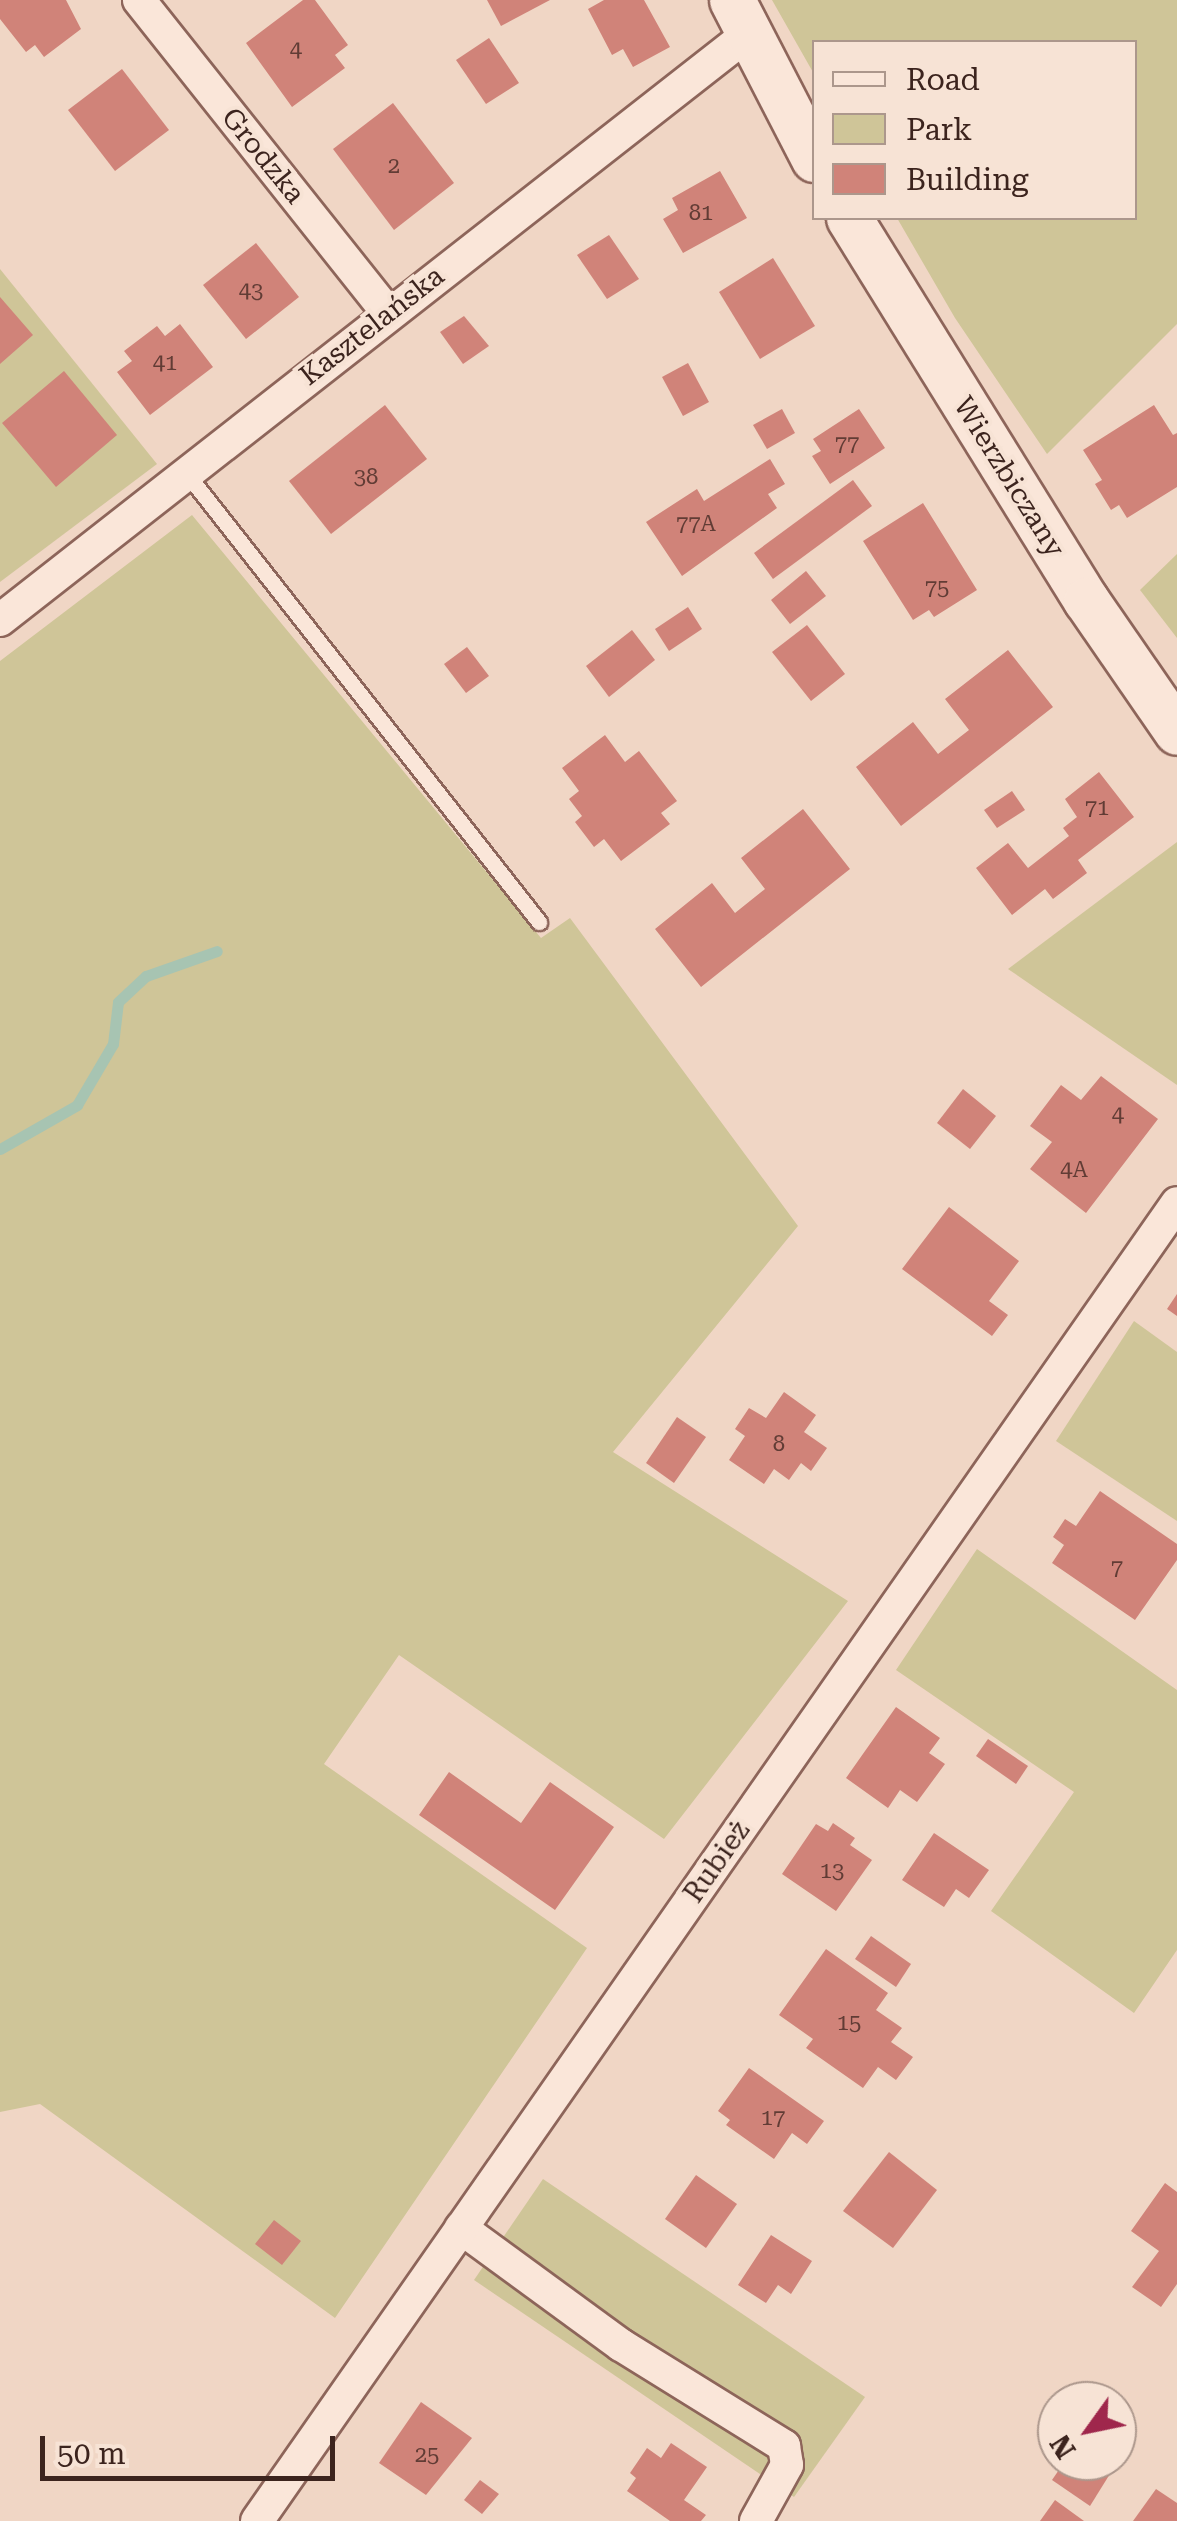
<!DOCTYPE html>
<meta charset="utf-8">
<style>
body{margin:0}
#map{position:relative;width:1177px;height:2521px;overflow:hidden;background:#f0d6c5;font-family:"Roboto Serif",serif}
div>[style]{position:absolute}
.green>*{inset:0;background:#cfc598}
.stream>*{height:11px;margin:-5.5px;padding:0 5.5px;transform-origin:5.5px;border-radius:5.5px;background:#a7c4b2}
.building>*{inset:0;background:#d08379}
.roads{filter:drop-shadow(2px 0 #8d655a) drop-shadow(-2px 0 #8d655a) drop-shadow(0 2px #8d655a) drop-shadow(0 -2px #8d655a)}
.lane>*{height:15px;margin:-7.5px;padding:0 7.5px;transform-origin:7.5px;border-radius:7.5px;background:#fae6d9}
.street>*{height:32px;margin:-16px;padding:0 16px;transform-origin:16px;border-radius:16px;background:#fae6d9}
.secondary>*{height:45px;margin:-22.5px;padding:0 22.5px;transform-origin:22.5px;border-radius:22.5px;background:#fae6d9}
span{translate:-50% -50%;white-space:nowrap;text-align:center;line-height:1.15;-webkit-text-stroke:8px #f7e3d5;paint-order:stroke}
.number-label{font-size:22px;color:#613c35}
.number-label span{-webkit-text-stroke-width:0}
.street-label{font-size:28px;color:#3c241e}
.legend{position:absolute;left:812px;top:40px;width:325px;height:180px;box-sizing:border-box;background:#f7e3d5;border:2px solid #ac978c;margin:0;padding:12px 18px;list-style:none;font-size:30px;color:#3c241e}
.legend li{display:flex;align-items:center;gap:20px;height:50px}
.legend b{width:50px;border:2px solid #ac978c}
.north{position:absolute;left:1037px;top:2381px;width:100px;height:100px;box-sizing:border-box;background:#f7e3d5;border:2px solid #ac978c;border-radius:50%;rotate:237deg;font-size:28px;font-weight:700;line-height:40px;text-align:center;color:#3c241e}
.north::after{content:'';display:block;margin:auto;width:35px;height:45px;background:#9f274c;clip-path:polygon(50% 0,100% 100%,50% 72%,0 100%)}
.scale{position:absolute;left:40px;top:2436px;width:295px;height:45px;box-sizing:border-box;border:5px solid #3c241e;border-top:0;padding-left:12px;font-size:30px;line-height:35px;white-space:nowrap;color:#3c241e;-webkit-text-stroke:8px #f7e3d5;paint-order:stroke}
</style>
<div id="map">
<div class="green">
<div style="clip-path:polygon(772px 0,1177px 0,1177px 324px,1047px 454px,955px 318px,897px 218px,1134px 218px,1134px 42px,814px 42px,814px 74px)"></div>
<div style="clip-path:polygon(0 269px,157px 464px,0 582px)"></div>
<div style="clip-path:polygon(192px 515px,541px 938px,570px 918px,798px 1226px,613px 1452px,848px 1601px,664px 1839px,399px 1655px,324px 1764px,587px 1948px,335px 2318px,40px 2104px,0 2112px,0 661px)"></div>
<div style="clip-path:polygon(1177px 554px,1177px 638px,1140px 590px)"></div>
<div style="clip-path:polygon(1177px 842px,1177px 1085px,1008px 969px)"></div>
<div style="clip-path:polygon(1134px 1321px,1177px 1352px,1177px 1521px,1056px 1441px)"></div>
<div style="clip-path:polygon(977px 1549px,1177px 1690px,1177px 1950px,1134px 2013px,991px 1911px,1074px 1792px,896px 1670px)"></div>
<div style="clip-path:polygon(543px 2179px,865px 2397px,794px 2497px,474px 2280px)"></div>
</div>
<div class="stream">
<div style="left:0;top:1149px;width:89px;rotate:-29.7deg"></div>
<div style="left:77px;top:1105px;width:71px;rotate:-59.5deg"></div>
<div style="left:113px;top:1044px;width:42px;rotate:-83.2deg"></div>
<div style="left:118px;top:1002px;width:38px;rotate:-43deg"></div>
<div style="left:146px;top:976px;width:75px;rotate:-19.4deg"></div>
</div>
<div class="building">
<div style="clip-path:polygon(0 0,66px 0,81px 29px,44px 57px,35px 45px,26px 52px,0 19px)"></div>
<div style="clip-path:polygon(303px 0,315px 0,348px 45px,335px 55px,345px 68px,292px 107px,246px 43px)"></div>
<div style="clip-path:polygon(487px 0,550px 0,501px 26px)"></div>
<div style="clip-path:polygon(604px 0,644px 0,670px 47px,633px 67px,623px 49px,612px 55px,588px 9px)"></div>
<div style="clip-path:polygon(489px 38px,519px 83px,486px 104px,456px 60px)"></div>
<div style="clip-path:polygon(122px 69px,169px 130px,115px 171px,68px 110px)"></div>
<div style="clip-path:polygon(393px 103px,454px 183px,394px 230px,333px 149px)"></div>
<div style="clip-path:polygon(720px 171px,747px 218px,683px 253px,663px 219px,678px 210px,672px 198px)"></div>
<div style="clip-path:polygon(609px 235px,639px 279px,607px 299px,577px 255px)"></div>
<div style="clip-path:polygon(256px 243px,299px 297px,246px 339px,203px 285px)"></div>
<div style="clip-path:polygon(773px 258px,815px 326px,760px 359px,719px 292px)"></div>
<div style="clip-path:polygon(0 297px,33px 335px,0 364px)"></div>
<div style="clip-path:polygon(464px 316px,489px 346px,463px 364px,440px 332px)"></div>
<div style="clip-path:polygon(180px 324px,213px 367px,150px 415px,117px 372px,132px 361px,124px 351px,157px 326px,165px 336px)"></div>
<div style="clip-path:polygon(688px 363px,709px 402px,683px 416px,662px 377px)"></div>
<div style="clip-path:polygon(64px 371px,117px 435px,56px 487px,2px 423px)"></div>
<div style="clip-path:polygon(385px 405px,427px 459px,331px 534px,289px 481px)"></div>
<div style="clip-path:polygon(1154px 405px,1173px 435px,1177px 433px,1177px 487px,1127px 518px,1119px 505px,1111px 510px,1095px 484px,1102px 480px,1083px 450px)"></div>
<div style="clip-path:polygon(782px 409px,795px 433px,767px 449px,753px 425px)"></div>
<div style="clip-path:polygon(859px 409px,885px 448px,830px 484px,812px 456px,821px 451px,813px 439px)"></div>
<div style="clip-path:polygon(770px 459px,785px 484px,768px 494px,777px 508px,682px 576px,646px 522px,697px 489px,704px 501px)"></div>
<div style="clip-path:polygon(853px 480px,872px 506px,773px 579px,754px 553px)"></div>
<div style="clip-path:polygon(923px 503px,977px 590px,934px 617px,929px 610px,913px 620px,863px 541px)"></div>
<div style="clip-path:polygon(806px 571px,826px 596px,790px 624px,771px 600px)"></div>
<div style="clip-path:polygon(688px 607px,702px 629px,669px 651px,655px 629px)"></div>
<div style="clip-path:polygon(807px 625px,845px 674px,811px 701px,772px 652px)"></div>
<div style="clip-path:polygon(632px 630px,655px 660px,609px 697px,586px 666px)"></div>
<div style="clip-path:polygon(467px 647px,489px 676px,466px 693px,444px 664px)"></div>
<div style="clip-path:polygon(1008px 650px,1053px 707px,901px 826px,856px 767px,913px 722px,938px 754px,969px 730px,945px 699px)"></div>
<div style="clip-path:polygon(605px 735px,625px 762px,639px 751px,677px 801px,661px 813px,670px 824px,621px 861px,604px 839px,594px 847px,575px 822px,582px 816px,569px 799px,579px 791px,562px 768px)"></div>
<div style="clip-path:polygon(1099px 772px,1134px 817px,1078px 860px,1087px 873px,1053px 899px,1045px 889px,1012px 915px,976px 868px,1008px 843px,1028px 868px,1069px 836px,1063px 828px,1077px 817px,1065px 799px)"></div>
<div style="clip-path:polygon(1012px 791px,1025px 810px,997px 828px,984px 810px)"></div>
<div style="clip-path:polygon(803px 809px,850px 869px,701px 987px,655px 929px,712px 883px,735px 913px,765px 889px,741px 858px)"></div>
<div style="clip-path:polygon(1101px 1076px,1158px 1119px,1086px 1213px,1030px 1169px,1052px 1142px,1030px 1126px,1061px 1085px,1081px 1100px)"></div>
<div style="clip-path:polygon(963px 1089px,996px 1116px,970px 1149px,937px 1123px)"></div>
<div style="clip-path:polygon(949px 1207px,1019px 1261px,989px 1301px,1008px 1315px,992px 1336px,902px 1269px)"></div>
<div style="clip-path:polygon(1177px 1294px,1177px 1316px,1167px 1309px)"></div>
<div style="clip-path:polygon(784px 1392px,816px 1415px,804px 1432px,827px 1448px,811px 1471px,801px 1463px,789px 1480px,774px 1469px,764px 1484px,729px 1460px,745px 1436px,735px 1429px,749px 1408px,766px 1418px)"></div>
<div style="clip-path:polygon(677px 1417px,706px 1437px,674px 1483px,646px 1463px)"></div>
<div style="clip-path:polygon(1100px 1491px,1177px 1544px,1177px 1560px,1135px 1620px,1052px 1563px,1064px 1545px,1053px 1537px,1065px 1519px,1076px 1526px)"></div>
<div style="clip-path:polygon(896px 1707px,940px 1738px,929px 1753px,945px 1764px,917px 1802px,900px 1790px,888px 1808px,846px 1778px)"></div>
<div style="clip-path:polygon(988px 1739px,1028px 1766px,1016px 1784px,976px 1756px)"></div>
<div style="clip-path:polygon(449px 1772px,521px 1823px,550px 1782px,614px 1827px,555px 1910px,419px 1815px)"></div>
<div style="clip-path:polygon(833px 1823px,855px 1838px,850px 1845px,872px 1860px,836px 1911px,782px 1874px,816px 1824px,828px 1831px)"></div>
<div style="clip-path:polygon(934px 1833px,989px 1870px,969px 1898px,956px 1889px,944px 1907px,902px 1880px)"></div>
<div style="clip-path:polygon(871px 1936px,911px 1964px,896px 1987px,855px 1959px)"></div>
<div style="clip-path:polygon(826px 1949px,888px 1993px,876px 2010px,902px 2028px,891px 2042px,913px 2057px,896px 2080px,878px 2067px,863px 2088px,806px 2048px,813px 2039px,779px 2015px)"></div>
<div style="clip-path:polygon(749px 2068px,824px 2121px,807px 2144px,792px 2133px,774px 2159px,726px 2125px,730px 2120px,718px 2111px)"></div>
<div style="clip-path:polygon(889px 2152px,937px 2190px,893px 2248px,843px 2211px)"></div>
<div style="clip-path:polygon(696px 2175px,737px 2204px,706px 2248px,665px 2219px)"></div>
<div style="clip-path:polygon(1165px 2183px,1177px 2192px,1177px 2284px,1161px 2307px,1132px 2287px,1159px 2251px,1131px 2231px)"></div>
<div style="clip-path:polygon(274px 2220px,301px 2241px,282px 2265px,255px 2244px)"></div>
<div style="clip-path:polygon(771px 2235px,812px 2261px,791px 2294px,778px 2285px,766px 2303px,738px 2285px)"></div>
<div style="clip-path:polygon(421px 2402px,472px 2438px,426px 2495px,379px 2463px)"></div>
<div style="clip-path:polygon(671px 2443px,707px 2467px,684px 2500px,706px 2515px,701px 2521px,670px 2521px,627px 2491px,636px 2478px,630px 2473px,647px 2448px,661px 2458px)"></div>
<div style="clip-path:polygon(1065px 2461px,1101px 2461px,1113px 2469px,1090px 2506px,1052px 2480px)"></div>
<div style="clip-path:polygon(480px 2480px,499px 2494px,482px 2514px,464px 2500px)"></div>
<div style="clip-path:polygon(1156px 2489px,1177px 2503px,1177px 2521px,1133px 2521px)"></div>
<div style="clip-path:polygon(1055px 2500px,1084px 2521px,1040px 2521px)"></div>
</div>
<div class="roads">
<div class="lane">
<div style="left:187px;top:474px;width:570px;rotate:51.84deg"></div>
</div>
<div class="street">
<div style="left:139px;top:0;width:400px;rotate:51.5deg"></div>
<div style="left:0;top:620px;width:949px;rotate:-38.07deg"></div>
<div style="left:461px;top:2228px;width:198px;rotate:36.2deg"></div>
<div style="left:621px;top:2345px;width:192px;rotate:31.8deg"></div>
<div style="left:784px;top:2446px;width:19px;rotate:81deg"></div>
<div style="left:787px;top:2465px;width:64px;rotate:119deg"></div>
<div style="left:257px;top:2521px;width:1607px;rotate:-55.08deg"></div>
</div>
<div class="secondary">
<div style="left:732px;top:0;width:179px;rotate:62.7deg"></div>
<div style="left:849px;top:218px;width:450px;rotate:58.2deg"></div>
<div style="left:1086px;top:600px;width:160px;rotate:55.4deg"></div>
</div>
</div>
<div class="number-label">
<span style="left:296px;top:50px">4</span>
<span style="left:394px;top:166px">2</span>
<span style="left:701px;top:213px">81</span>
<span style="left:251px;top:291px">43</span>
<span style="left:165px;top:363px">41</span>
<span style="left:847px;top:444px">77</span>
<span style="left:366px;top:477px">38</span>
<span style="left:696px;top:524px">77A</span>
<span style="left:937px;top:588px">75</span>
<span style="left:1097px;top:808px">71</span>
<span style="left:1118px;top:1115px">4</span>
<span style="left:1074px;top:1170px">4A</span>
<span style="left:779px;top:1444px">8</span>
<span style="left:1117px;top:1568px">7</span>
<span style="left:832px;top:1871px">13</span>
<span style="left:849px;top:2023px">15</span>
<span style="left:773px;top:2118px">17</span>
<span style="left:427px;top:2455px">25</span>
</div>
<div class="street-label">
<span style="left:263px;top:156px;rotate:51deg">Grodzka</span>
<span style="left:372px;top:326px;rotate:-38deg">Kasztelańska</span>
<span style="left:1009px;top:477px;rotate:58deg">Wierzbiczany</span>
<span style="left:717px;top:1862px;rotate:-55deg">Rubież</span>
</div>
<ul class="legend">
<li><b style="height:12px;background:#fae6d9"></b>Road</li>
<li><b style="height:28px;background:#cfc598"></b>Park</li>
<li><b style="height:28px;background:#d08379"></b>Building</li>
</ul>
<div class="north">N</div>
<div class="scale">50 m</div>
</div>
